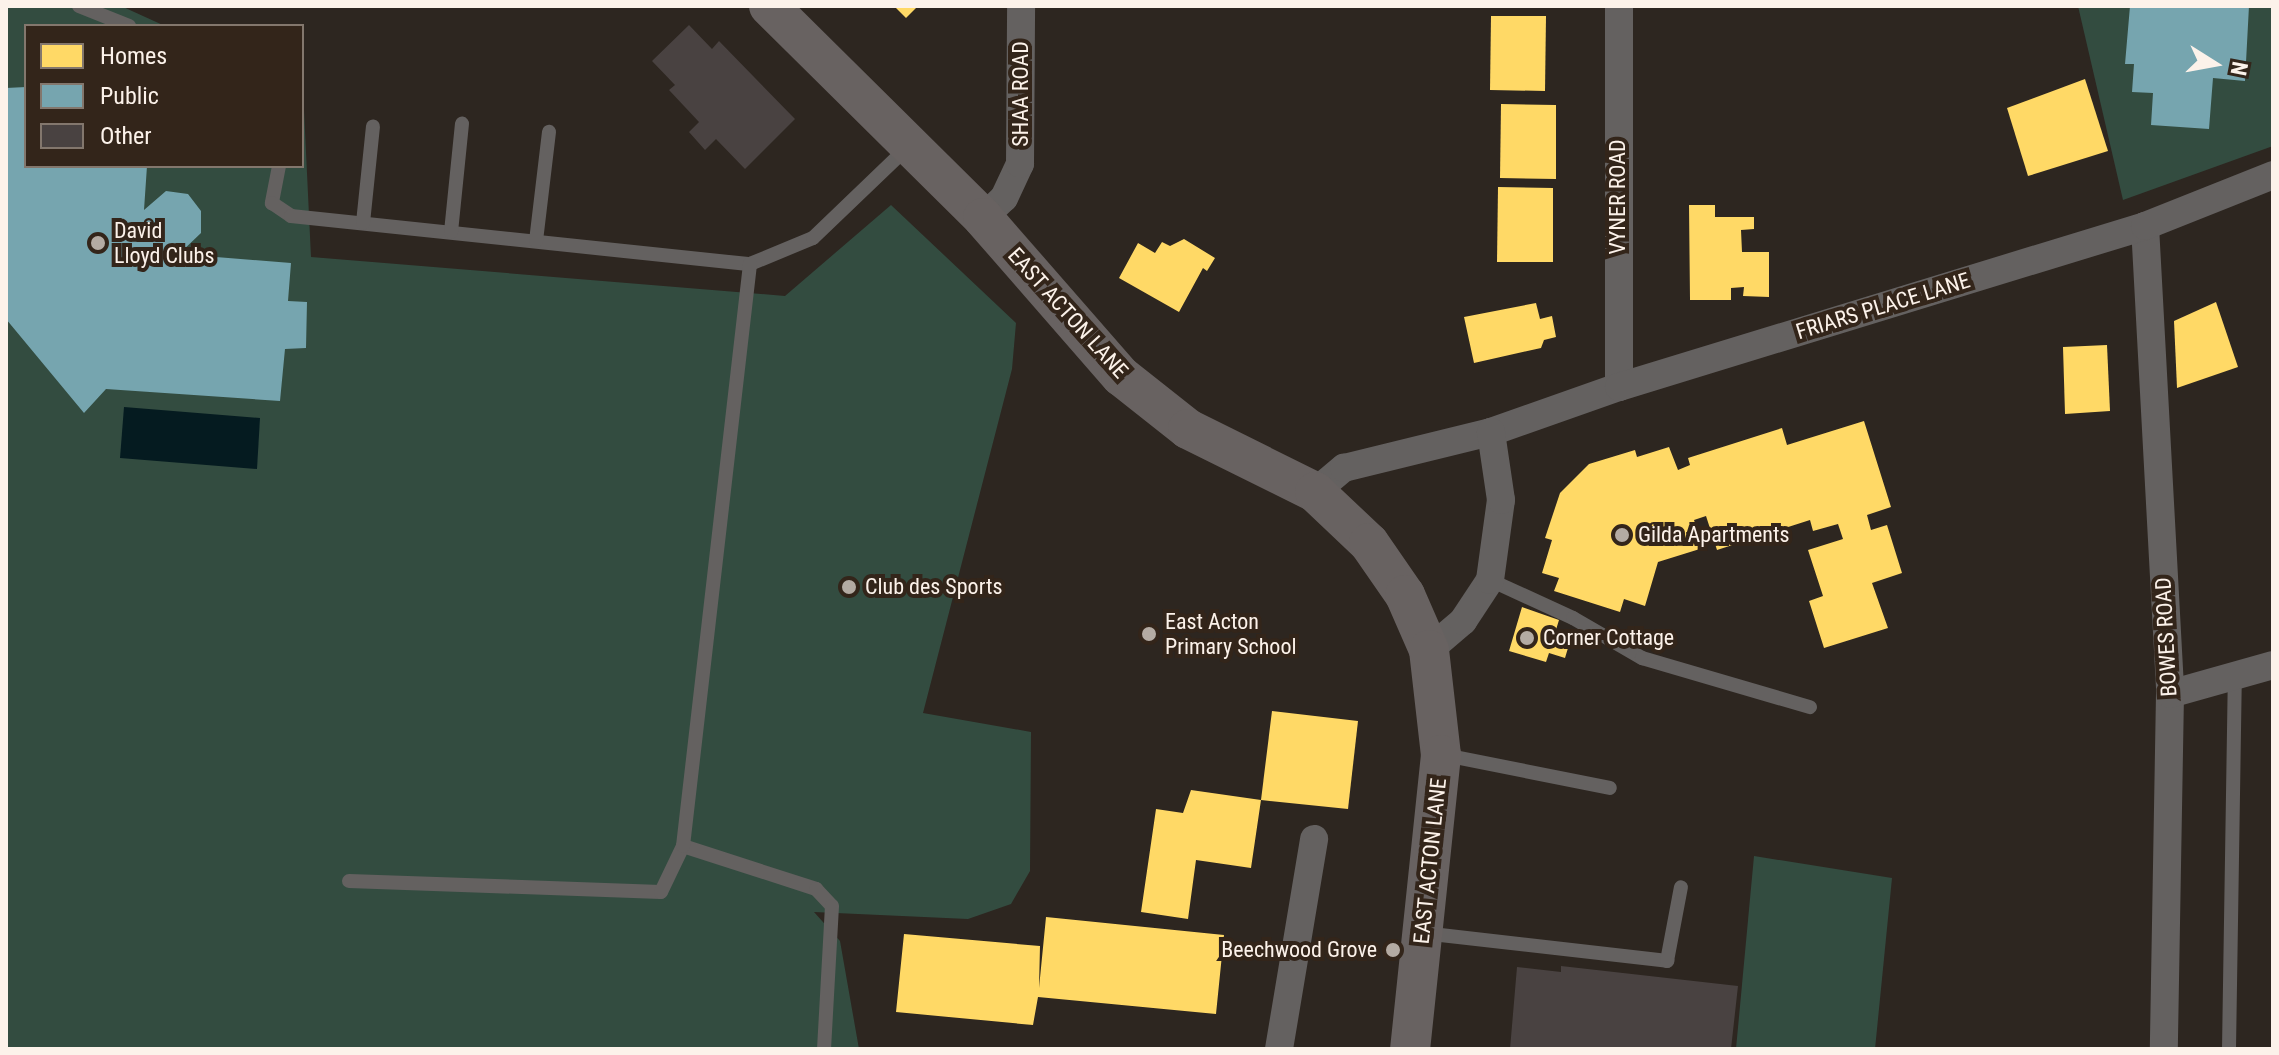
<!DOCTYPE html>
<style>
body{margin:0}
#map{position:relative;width:2279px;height:1055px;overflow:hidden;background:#2d2620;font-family:"Roboto Condensed",sans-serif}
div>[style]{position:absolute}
.green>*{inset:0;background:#334c40}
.water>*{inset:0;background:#051b20}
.homes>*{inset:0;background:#ffd966}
.public>*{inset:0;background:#76a5af}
.building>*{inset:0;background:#494241}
.lane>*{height:14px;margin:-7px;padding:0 7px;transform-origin:7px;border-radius:7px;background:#646160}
.street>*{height:28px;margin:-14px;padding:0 14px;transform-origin:14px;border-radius:14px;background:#646160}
.secondary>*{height:40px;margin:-20px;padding:0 20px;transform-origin:20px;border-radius:20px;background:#686261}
.dots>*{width:22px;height:22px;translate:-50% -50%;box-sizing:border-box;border:4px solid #33251a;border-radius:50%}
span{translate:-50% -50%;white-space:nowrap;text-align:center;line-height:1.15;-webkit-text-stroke:8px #33251a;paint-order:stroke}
.street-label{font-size:22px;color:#fcf2ea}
.poi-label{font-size:22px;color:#fcf2ea}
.left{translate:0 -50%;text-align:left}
.right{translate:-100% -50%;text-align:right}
.frame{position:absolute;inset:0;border:8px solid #fcf2ea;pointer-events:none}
.legend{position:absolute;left:24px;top:24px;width:280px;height:144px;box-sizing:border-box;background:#33251a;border:2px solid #83776d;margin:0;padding:10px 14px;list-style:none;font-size:24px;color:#fcf2ea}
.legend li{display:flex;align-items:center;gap:16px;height:40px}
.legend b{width:40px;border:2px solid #83776d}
.north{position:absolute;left:2175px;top:24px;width:80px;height:80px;-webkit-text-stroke:6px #33251a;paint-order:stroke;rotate:101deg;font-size:22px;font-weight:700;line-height:32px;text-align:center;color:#fcf2ea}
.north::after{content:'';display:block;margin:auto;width:28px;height:36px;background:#fcf2ea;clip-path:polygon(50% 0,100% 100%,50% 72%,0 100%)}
</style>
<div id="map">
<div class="green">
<div style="clip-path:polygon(6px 6px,121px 6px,165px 26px,26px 26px,26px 166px,302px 166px,303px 89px,311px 257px,785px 296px,891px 205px,1016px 323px,1012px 369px,923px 713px,1031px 732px,1030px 871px,1011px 904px,968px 919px,814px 912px,840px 941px,859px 1049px,6px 1049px)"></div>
<div style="clip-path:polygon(2078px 6px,2273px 6px,2273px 146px,2123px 200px)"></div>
<div style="clip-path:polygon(1754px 856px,1892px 878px,1875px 1049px,1736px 1049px)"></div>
</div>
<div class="water">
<div style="clip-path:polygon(124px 407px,260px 418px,257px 469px,120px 458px)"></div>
</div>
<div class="homes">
<div style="clip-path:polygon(894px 6px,918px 6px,906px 18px)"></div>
<div style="clip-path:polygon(1491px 16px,1546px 16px,1545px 91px,1490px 90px)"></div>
<div style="clip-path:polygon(2085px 79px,2108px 151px,2028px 176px,2007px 108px)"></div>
<div style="clip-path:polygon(1501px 104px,1556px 105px,1556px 179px,1500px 178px)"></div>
<div style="clip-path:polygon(1498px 187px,1553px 188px,1553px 262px,1497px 262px)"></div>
<div style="clip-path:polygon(1689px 205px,1715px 205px,1715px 217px,1754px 217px,1754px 229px,1741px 230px,1742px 252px,1769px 252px,1769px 297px,1743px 296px,1744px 287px,1731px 288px,1731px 300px,1690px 300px)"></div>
<div style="clip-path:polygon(1184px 239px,1215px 258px,1207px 271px,1203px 268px,1179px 312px,1119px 278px,1138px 243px,1155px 253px,1162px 242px,1170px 246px)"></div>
<div style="clip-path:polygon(2216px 302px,2238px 367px,2177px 388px,2174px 321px)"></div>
<div style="clip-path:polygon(1536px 303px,1540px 319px,1552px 316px,1556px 337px,1544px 340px,1541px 348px,1474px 363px,1464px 317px)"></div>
<div style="clip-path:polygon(2107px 345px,2110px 411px,2065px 414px,2063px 347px)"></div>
<div style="clip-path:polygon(1864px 421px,1891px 507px,1867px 515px,1871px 530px,1887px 525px,1902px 573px,1872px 583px,1888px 628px,1824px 648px,1809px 601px,1823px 596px,1808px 550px,1843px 539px,1838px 524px,1813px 531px,1810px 520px,1717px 550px,1706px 516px,1694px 520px,1703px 548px,1658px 562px,1645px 606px,1624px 599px,1620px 612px,1554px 591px,1559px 578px,1542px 573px,1552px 540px,1545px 538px,1560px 493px,1589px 464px,1635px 450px,1637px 457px,1669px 447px,1678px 470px,1690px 465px,1688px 458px,1782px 428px,1787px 445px)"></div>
<div style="clip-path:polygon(1522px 607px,1559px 620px,1555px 633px,1571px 638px,1565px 658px,1549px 653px,1546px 662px,1509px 651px)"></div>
<div style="clip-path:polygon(1272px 711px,1358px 721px,1348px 809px,1261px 800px)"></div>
<div style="clip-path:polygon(1191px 790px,1261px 800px,1251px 868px,1196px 860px,1188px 919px,1141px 912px,1156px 809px,1183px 813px)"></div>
<div style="clip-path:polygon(1046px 917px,1224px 935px,1216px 1014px,1038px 997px,1033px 1025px,896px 1012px,904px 934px,1040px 946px,1039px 988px)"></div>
</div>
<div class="public">
<div style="clip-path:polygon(2130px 6px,2249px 6px,2245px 81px,2213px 78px,2209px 129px,2151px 125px,2153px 93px,2132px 92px,2134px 64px,2125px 64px)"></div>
<div style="clip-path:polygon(26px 87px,26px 166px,147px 166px,144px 210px,166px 191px,188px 194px,201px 211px,201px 233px,179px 254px,291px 263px,288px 301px,307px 302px,306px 348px,285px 349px,280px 401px,106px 389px,84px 413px,6px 319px,6px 88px)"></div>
</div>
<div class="building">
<div style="clip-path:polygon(689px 25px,712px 49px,719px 41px,795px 119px,745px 169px,716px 139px,705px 150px,689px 132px,699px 122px,669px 90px,675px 85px,652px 61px)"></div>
<div style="clip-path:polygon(1561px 966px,1738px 986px,1731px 1049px,1510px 1049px,1517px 967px,1561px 972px)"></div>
</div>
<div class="lane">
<div style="left:79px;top:6px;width:54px;rotate:21.8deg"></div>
<div style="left:279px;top:166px;width:38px;rotate:101deg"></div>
<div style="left:272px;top:203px;width:23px;rotate:34deg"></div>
<div style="left:291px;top:216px;width:462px;rotate:6deg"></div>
<div style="left:750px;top:264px;width:68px;rotate:-22.4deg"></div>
<div style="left:813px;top:238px;width:132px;rotate:-43.8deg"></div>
<div style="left:363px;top:223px;width:97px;rotate:-84.1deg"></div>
<div style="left:451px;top:232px;width:109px;rotate:-84.2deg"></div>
<div style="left:536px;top:241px;width:110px;rotate:-83.2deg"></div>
<div style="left:1490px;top:580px;width:91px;rotate:24.6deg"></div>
<div style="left:1573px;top:618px;width:80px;rotate:30.1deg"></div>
<div style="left:1642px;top:658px;width:175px;rotate:16.3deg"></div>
<div style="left:1445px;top:755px;width:168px;rotate:11.3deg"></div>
<div style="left:683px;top:846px;width:140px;rotate:17.9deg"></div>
<div style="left:816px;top:889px;width:23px;rotate:47deg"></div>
<div style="left:832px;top:906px;width:143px;rotate:93.2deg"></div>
<div style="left:349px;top:881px;width:312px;rotate:2deg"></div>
<div style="left:661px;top:892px;width:51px;rotate:-64.4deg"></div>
<div style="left:683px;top:846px;width:586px;rotate:-83.43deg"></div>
<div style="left:1423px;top:933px;width:246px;rotate:6.5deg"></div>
<div style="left:1667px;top:961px;width:75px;rotate:-79.3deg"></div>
<div style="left:2229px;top:1049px;width:372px;rotate:-89.1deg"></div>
</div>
<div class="street">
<div style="left:1619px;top:6px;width:381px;rotate:90deg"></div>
<div style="left:983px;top:218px;width:29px;rotate:-44deg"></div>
<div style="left:1004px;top:198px;width:38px;rotate:-65deg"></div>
<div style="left:1020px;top:164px;width:158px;rotate:-89.6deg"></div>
<div style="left:2145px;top:226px;width:469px;rotate:86.9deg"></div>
<div style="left:2170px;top:694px;width:355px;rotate:91deg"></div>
<div style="left:1315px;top:492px;width:38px;rotate:-40deg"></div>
<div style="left:1344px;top:468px;width:151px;rotate:-13.8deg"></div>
<div style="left:1491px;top:432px;width:136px;rotate:-19.4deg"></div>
<div style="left:1619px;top:387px;width:550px;rotate:-17.02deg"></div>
<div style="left:2145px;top:226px;width:138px;rotate:-21.7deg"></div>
<div style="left:1429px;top:650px;width:45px;rotate:-40.5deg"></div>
<div style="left:1463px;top:621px;width:49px;rotate:-56.6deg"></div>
<div style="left:1490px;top:580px;width:81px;rotate:-82.2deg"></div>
<div style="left:1501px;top:500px;width:69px;rotate:-98.4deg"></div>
<div style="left:2170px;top:694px;width:107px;rotate:-15.7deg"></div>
<div style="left:1279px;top:1049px;width:213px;rotate:-80.5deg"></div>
</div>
<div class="secondary">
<div style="left:769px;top:6px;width:301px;rotate:44.7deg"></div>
<div style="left:983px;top:218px;width:210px;rotate:48.9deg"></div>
<div style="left:1121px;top:376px;width:85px;rotate:38.3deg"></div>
<div style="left:1188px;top:429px;width:142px;rotate:26.4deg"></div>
<div style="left:1315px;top:492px;width:74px;rotate:43.4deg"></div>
<div style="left:1369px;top:543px;width:63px;rotate:55.3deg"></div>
<div style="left:1405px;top:595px;width:60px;rotate:66.4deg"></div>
<div style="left:1429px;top:650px;width:106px;rotate:83.5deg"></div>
<div style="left:1441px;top:755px;width:296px;rotate:96deg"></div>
</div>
<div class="dots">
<div style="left:98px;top:243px;background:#b4aba3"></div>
<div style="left:1622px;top:535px;background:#b4aba3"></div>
<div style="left:849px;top:587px;background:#b4aba3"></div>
<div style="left:1149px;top:634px;background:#b4aba3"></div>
<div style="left:1527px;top:638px;background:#b4aba3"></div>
<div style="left:1393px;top:950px;background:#b4aba3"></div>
</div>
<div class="street-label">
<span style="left:1021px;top:94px;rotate:-90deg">SHAA ROAD</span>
<span style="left:1618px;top:197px;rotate:-90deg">VYNER ROAD</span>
<span style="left:1883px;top:306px;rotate:-17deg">FRIARS PLACE LANE</span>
<span style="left:1068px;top:313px;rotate:48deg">EAST ACTON LANE</span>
<span style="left:2166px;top:637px;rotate:-93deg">BOWES ROAD</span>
<span style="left:1430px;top:861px;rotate:-84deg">EAST ACTON LANE</span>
</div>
<div class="poi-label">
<span class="left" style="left:114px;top:243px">David<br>Lloyd Clubs</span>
<span class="left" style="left:1638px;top:535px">Gilda Apartments</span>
<span class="left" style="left:865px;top:587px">Club des Sports</span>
<span class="left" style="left:1165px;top:634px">East Acton<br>Primary School</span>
<span class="left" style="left:1543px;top:638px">Corner Cottage</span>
<span class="right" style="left:1377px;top:950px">Beechwood Grove</span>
</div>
<div class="frame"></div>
<ul class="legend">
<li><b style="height:22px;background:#ffd966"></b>Homes</li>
<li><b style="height:22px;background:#76a5af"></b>Public</li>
<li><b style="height:22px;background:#494241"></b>Other</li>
</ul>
<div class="north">N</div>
</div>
